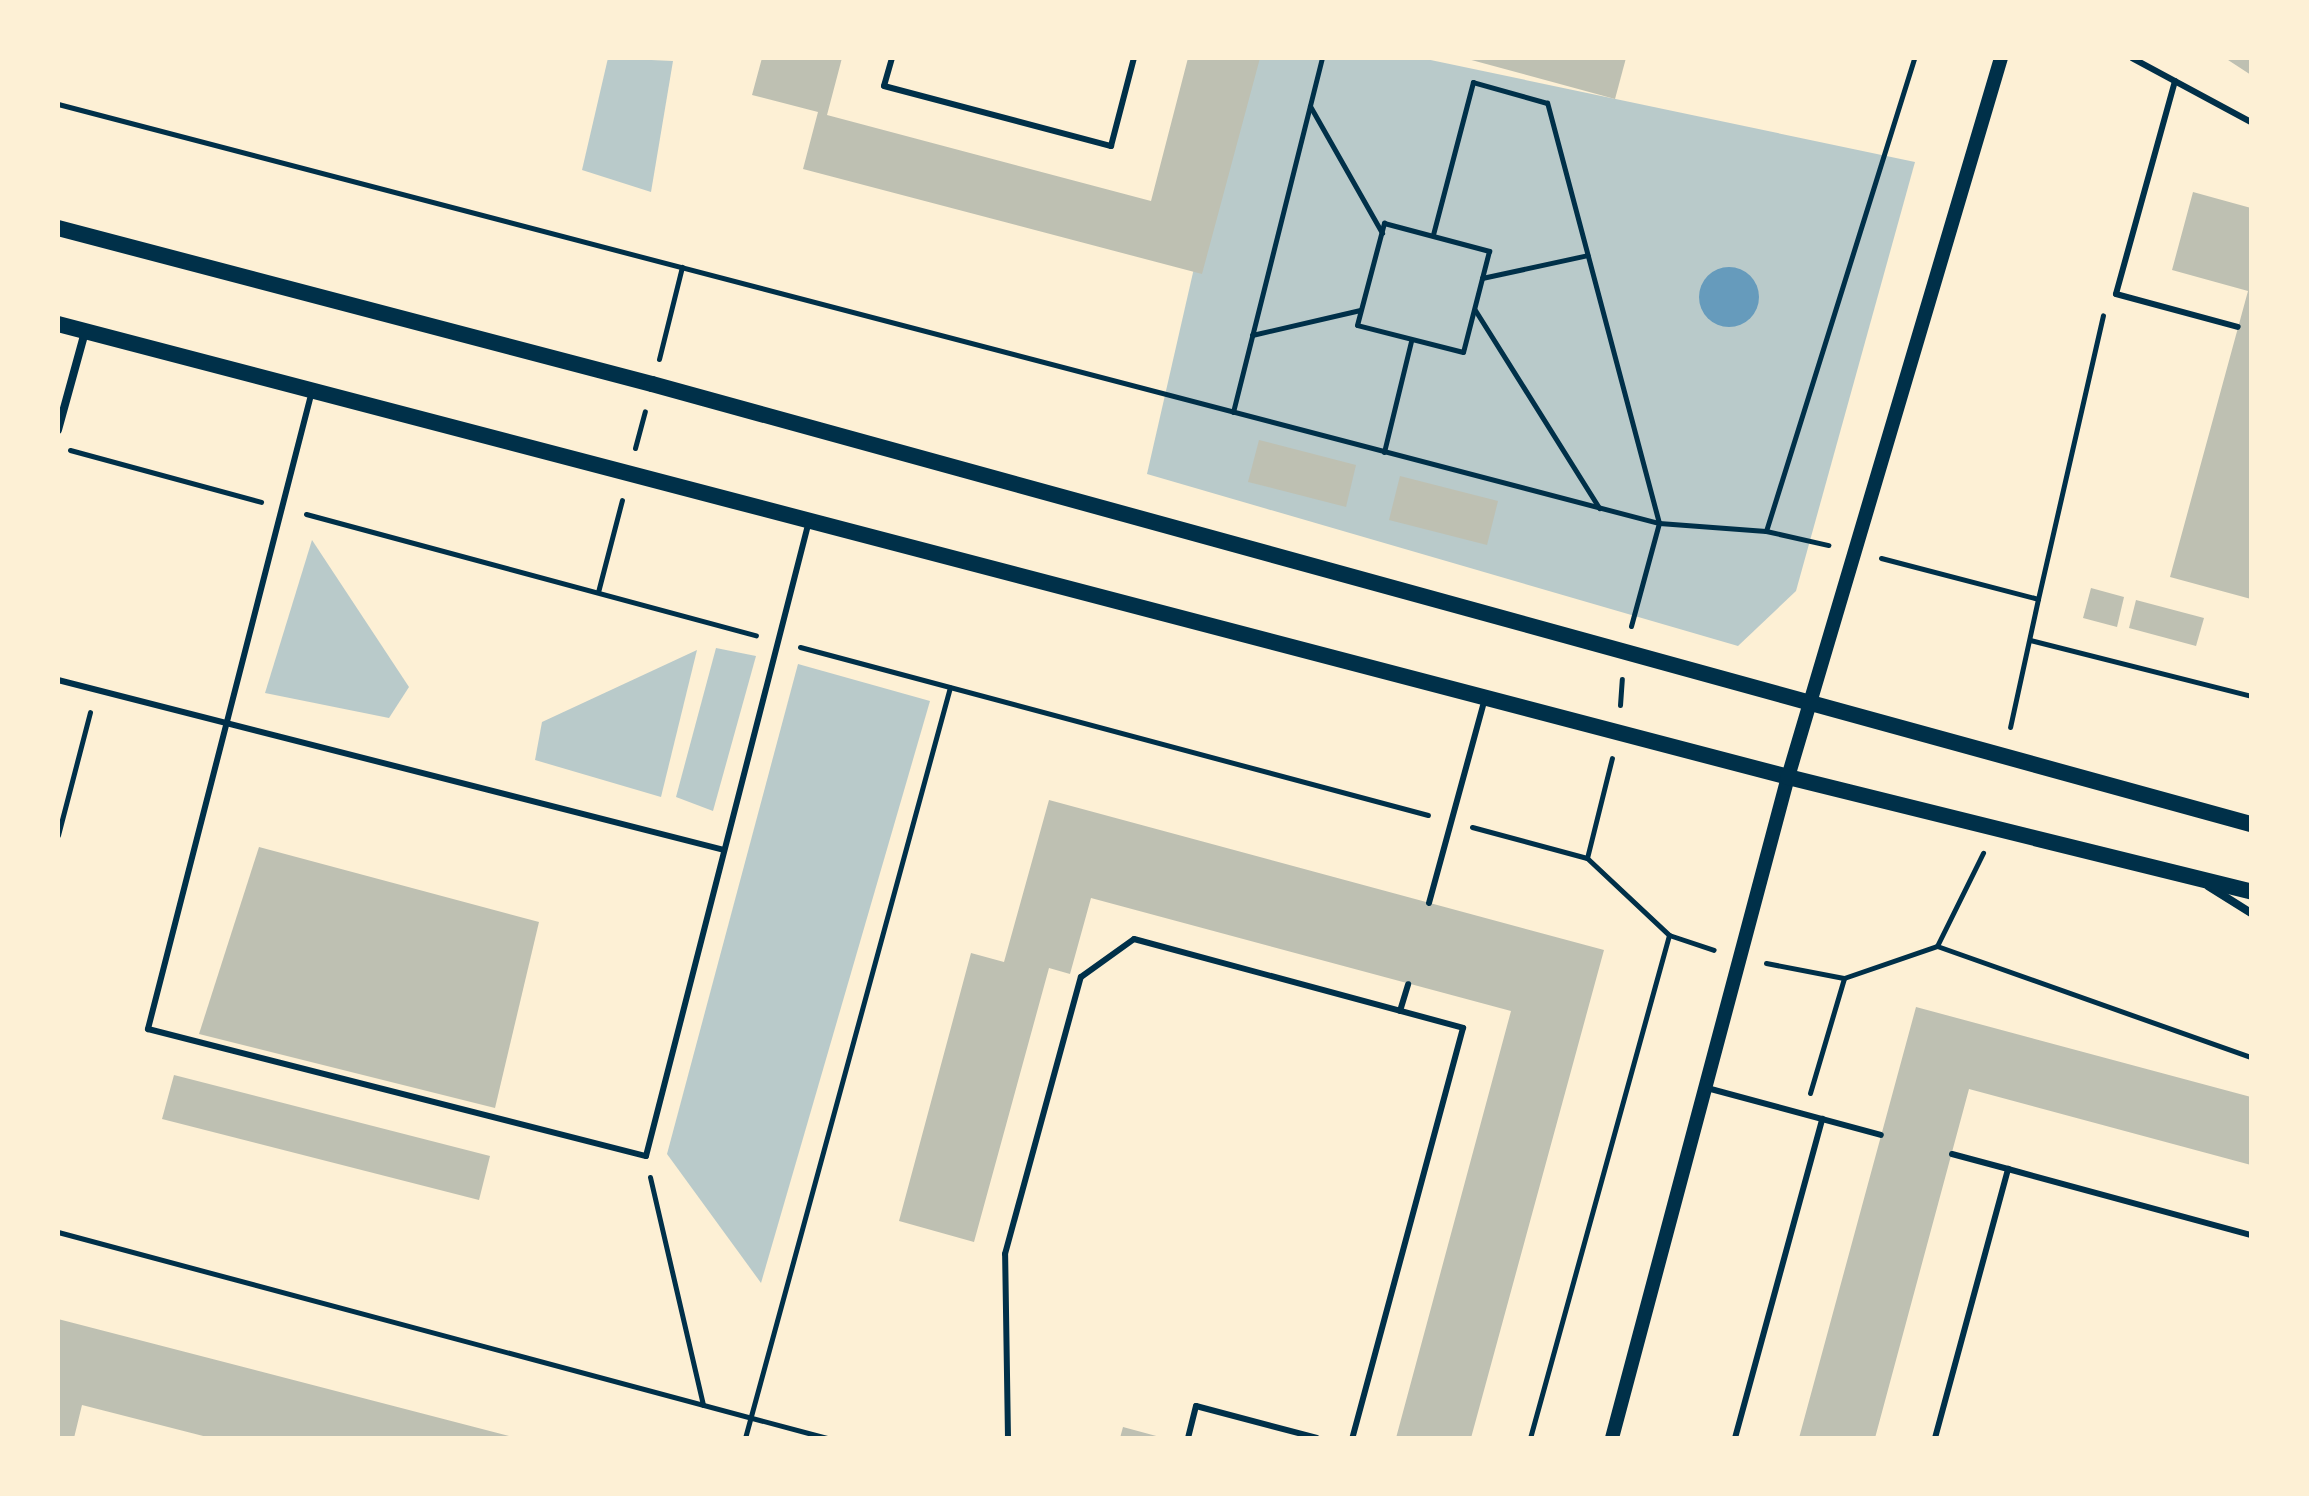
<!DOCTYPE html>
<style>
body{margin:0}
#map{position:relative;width:2309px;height:1496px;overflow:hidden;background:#fdf0d5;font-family:Ubuntu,sans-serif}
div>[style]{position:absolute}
.green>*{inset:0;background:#b9caca}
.water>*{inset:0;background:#669bbc}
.round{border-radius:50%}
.building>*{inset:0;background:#bec0b2}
.path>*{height:5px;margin:-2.5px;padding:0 2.5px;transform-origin:2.5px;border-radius:2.5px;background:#003049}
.service>*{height:6px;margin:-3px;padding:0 3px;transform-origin:3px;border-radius:3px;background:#003049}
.minor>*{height:8px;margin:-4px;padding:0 4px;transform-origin:4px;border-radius:4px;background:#003049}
.tertiary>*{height:14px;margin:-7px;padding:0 7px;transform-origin:7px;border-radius:7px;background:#003049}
.secondary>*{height:16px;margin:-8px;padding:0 8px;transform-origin:8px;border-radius:8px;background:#003049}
span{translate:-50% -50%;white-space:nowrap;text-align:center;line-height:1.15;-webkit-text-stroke:8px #fdf0d5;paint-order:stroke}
.frame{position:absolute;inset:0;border:60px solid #fdf0d5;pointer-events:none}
</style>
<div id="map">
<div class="green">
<div style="clip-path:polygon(608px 58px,673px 61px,651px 192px,582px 170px)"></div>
<div style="clip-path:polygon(1242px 58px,1421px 58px,1915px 162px,1796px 591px,1738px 646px,1147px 474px)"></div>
<div style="clip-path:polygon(312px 540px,409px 687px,389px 718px,265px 693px)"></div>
<div style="clip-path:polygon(716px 648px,756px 656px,713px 811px,676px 797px)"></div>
<div style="clip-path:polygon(697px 650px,661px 797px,535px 760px,542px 722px)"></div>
<div style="clip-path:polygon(798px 664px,930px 701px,761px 1283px,667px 1154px)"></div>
</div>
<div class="water">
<div class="round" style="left:1699px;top:267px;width:60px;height:60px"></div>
</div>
<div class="building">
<div style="clip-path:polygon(762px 58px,842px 58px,827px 115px,1151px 201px,1188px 58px,1260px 58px,1202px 274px,803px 169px,818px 112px,752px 95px)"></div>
<div style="clip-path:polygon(1464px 58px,1626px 58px,1615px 99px)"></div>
<div style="clip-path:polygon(2225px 58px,2251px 58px,2251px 75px)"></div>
<div style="clip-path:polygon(2193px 192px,2251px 208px,2251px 599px,2170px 577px,2248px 291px,2172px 270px)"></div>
<div style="clip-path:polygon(1259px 440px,1356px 465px,1346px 507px,1248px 482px)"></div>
<div style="clip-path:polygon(1400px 476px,1498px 501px,1487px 545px,1389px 520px)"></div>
<div style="clip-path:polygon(2091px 588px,2124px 597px,2117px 627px,2083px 618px)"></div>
<div style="clip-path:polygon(2136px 600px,2204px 618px,2196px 646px,2129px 628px)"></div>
<div style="clip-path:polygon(1049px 800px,1604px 950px,1471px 1438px,1396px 1438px,1511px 1011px,1091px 898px,1070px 974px,1049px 968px,974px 1242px,899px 1221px,971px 953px,1004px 962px)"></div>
<div style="clip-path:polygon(259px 847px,539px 922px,495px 1108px,199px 1034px)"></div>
<div style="clip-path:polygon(1916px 1007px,2251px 1097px,2251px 1165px,1969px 1089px,1875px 1438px,1799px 1438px)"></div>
<div style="clip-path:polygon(174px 1075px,490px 1156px,479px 1200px,162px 1119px)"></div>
<div style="clip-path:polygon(58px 1319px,513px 1437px,513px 1438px,211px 1438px,82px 1405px,74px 1438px,58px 1438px)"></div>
<div style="clip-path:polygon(1123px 1427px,1160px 1437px,1160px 1438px,1120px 1438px)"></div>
</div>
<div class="path">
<div style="left:58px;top:104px;width:1655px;rotate:14.67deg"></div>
<div style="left:1659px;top:523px;width:435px;rotate:-104.9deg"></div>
<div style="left:1547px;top:103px;width:77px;rotate:-164.2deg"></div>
<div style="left:1473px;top:82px;width:158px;rotate:104.7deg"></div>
<div style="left:1310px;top:106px;width:146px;rotate:60.4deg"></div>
<div style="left:1384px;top:223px;width:109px;rotate:14.9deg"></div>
<div style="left:1489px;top:251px;width:104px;rotate:104.4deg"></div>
<div style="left:1463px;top:352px;width:109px;rotate:-165.7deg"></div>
<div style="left:1357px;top:325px;width:106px;rotate:-75.2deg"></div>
<div style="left:1482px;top:278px;width:108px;rotate:-12.2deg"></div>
<div style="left:1475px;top:310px;width:234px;rotate:57.9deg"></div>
<div style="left:1252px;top:335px;width:111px;rotate:-13deg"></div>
<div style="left:659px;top:359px;width:95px;rotate:-76deg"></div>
<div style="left:1233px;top:412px;width:365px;rotate:-75.9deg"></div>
<div style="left:635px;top:448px;width:38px;rotate:-75deg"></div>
<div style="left:70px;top:450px;width:198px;rotate:15.2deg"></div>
<div style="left:1384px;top:452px;width:114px;rotate:-76.3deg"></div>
<div style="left:306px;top:514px;width:466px;rotate:15.1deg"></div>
<div style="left:1766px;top:531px;width:496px;rotate:-72.6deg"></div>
<div style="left:1881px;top:558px;width:162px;rotate:14.6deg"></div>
<div style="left:2038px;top:599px;width:131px;rotate:102.3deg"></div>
<div style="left:598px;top:592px;width:95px;rotate:-75.4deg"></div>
<div style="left:2038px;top:599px;width:291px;rotate:-77.1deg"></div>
<div style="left:1631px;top:626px;width:107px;rotate:-74.8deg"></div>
<div style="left:1659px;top:523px;width:107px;rotate:4.3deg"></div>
<div style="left:1766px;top:531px;width:64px;rotate:12.7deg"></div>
<div style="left:2030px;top:640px;width:228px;rotate:14.2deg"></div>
<div style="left:800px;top:647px;width:650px;rotate:14.98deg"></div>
<div style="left:1620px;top:705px;width:26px;rotate:-86deg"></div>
<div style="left:1472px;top:827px;width:119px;rotate:15.1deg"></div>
<div style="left:1587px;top:858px;width:112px;rotate:43.2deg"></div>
<div style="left:1669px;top:935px;width:47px;rotate:18.4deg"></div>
<div style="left:58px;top:835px;width:127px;rotate:-75.4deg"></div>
<div style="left:1587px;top:858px;width:103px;rotate:-76deg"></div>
<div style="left:1937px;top:946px;width:333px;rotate:19.5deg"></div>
<div style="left:1766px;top:963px;width:79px;rotate:10.9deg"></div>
<div style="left:1844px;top:978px;width:98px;rotate:-19deg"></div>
<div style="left:1937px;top:946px;width:104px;rotate:-63.7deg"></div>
<div style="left:1810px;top:1093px;width:120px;rotate:-73.5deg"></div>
<div style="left:650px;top:1177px;width:234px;rotate:76.9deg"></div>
<div style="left:58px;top:1232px;width:796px;rotate:15deg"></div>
<div style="left:745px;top:1438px;width:778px;rotate:-74.73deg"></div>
<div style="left:1530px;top:1438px;width:522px;rotate:-74.55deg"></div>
</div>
<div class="service">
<div style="left:892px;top:58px;width:29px;rotate:106deg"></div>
<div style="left:884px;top:86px;width:235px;rotate:14.8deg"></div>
<div style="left:1111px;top:146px;width:91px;rotate:-75.4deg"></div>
<div style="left:2132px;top:58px;width:135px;rotate:28.3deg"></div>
<div style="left:2175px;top:81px;width:221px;rotate:105.5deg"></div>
<div style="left:2116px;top:294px;width:126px;rotate:15.1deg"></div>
<div style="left:312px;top:391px;width:659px;rotate:104.42deg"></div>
<div style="left:148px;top:1029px;width:514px;rotate:14.31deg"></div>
<div style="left:646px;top:1156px;width:656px;rotate:-75.6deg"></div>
<div style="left:58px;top:680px;width:687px;rotate:14.32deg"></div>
<div style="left:1429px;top:903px;width:213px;rotate:-74.7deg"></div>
<div style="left:1400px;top:1011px;width:28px;rotate:-73deg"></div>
<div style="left:1707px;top:1088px;width:180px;rotate:15.1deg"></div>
<div style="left:1952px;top:1154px;width:58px;rotate:15deg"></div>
<div style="left:1008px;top:1438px;width:184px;rotate:-90.9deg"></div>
<div style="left:1005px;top:1254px;width:287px;rotate:-74.7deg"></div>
<div style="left:1081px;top:977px;width:65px;rotate:-35.6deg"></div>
<div style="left:1134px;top:939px;width:341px;rotate:15.1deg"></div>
<div style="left:1463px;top:1028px;width:425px;rotate:105.1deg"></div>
<div style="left:1188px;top:1438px;width:33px;rotate:-76deg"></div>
<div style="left:1196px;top:1406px;width:125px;rotate:14.8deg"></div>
<div style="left:1735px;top:1438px;width:331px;rotate:-74.7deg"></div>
<div style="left:1935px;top:1438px;width:279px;rotate:-74.8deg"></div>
<div style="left:2008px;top:1169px;width:252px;rotate:15.2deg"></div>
</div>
<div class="minor">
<div style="left:58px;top:430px;width:102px;rotate:-74.6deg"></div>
<div style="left:2208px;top:886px;width:51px;rotate:32.1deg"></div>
</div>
<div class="tertiary">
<div style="left:1612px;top:1438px;width:684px;rotate:-75.09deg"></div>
<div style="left:1788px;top:777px;width:750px;rotate:-73.5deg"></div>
</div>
<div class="secondary">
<div style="left:58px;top:228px;width:614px;rotate:14.72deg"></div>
<div style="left:652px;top:384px;width:1658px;rotate:15.39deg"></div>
<div style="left:58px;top:324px;width:1788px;rotate:14.67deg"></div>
<div style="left:1788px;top:777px;width:477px;rotate:13.9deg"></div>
</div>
<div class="frame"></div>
</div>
